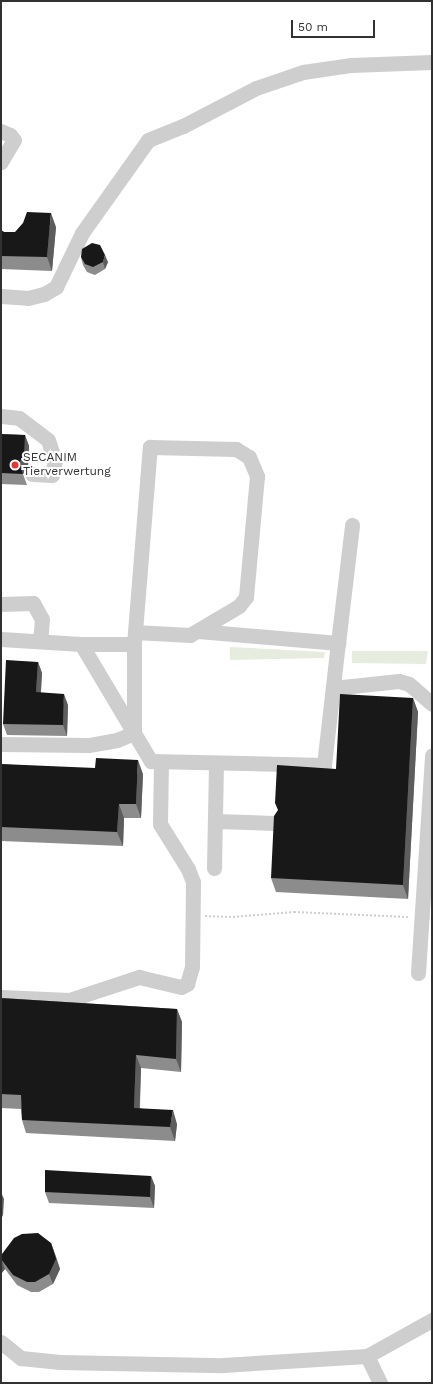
<!DOCTYPE html>
<style>
body{margin:0}
#map{position:relative;width:433px;height:1384px;overflow:hidden;background:#fff;font-family:"Work Sans",sans-serif}
div>[style]{position:absolute}
.green>*{inset:0;background:#e6eddf}
.path>*{height:2px;margin-top:-1px;transform-origin:0;background:repeating-linear-gradient(90deg,#cecece 0 2px,transparent 0 4px)}
.minor>*{height:15px;margin:-7.5px;padding:0 7.5px;transform-origin:7.5px;border-radius:7.5px;background:#cecece}
.wall>*{inset:0;background:#8c8c8c}
.shaded-wall>*{inset:0;background:#5d5d5d}
.building>*{inset:0;background:#181818}
.dots>*{width:11px;height:11px;translate:-50% -50%;box-sizing:border-box;border:2px solid #fff;border-radius:50%}
span{translate:-50% -50%;white-space:nowrap;text-align:center;line-height:1.15;-webkit-text-stroke:4px #fff;paint-order:stroke}
.poi-label{font-size:12px;color:#313131}
.left{translate:0 -50%;text-align:left}
.frame{position:absolute;inset:0;border:2px solid #313131;pointer-events:none}
.scale{position:absolute;left:291px;top:20px;width:84px;height:18px;box-sizing:border-box;border:2px solid #313131;border-top:0;padding-left:5px;font-size:12px;line-height:14px;white-space:nowrap;color:#313131;-webkit-text-stroke:3px #fff;paint-order:stroke}
</style>
<div id="map">
<div class="green">
<div style="clip-path:polygon(230px 647px,325px 652px,324px 658px,230px 660px)"></div>
<div style="clip-path:polygon(352px 651px,428px 651px,426px 664px,352px 663px)"></div>
</div>
<div class="path">
<div style="left:205px;top:916px;width:28px;rotate:2deg"></div>
<div style="left:233px;top:917px;width:61px;rotate:-4.7deg"></div>
<div style="left:294px;top:912px;width:114px;rotate:2.5deg"></div>
</div>
<div class="minor">
<div style="left:1px;top:131px;width:10px;rotate:24deg"></div>
<div style="left:10px;top:135px;width:6px;rotate:51deg"></div>
<div style="left:14px;top:140px;width:26px;rotate:121deg"></div>
<div style="left:1px;top:296px;width:27px;rotate:4deg"></div>
<div style="left:28px;top:298px;width:16px;rotate:-14deg"></div>
<div style="left:44px;top:294px;width:14px;rotate:-30deg"></div>
<div style="left:56px;top:287px;width:60px;rotate:-64.3deg"></div>
<div style="left:82px;top:233px;width:114px;rotate:-54.6deg"></div>
<div style="left:148px;top:140px;width:38px;rotate:-22deg"></div>
<div style="left:183px;top:126px;width:82px;rotate:-27.5deg"></div>
<div style="left:256px;top:88px;width:50px;rotate:-18.8deg"></div>
<div style="left:303px;top:72px;width:49px;rotate:-8.3deg"></div>
<div style="left:351px;top:65px;width:81px;rotate:-2.1deg"></div>
<div style="left:1px;top:416px;width:18px;rotate:6deg"></div>
<div style="left:19px;top:418px;width:36px;rotate:37deg"></div>
<div style="left:48px;top:440px;width:22px;rotate:72deg"></div>
<div style="left:55px;top:461px;width:14px;rotate:102deg"></div>
<div style="left:52px;top:475px;width:20px;rotate:-177deg"></div>
<div style="left:1px;top:604px;width:32px;rotate:-2deg"></div>
<div style="left:33px;top:603px;width:18px;rotate:61deg"></div>
<div style="left:42px;top:619px;width:21px;rotate:95deg"></div>
<div style="left:198px;top:631px;width:141px;rotate:4.9deg"></div>
<div style="left:338px;top:643px;width:119px;rotate:-83.2deg"></div>
<div style="left:1px;top:639px;width:80px;rotate:3.6deg"></div>
<div style="left:81px;top:644px;width:104px;rotate:59.2deg"></div>
<div style="left:134px;top:733px;width:18px;rotate:158deg"></div>
<div style="left:117px;top:740px;width:29px;rotate:170deg"></div>
<div style="left:88px;top:745px;width:87px;rotate:-179.3deg"></div>
<div style="left:81px;top:644px;width:53px"></div>
<div style="left:134px;top:644px;width:198px;rotate:-85.4deg"></div>
<div style="left:150px;top:447px;width:86px;rotate:1.3deg"></div>
<div style="left:236px;top:449px;width:15px;rotate:32deg"></div>
<div style="left:249px;top:457px;width:21px;rotate:67deg"></div>
<div style="left:257px;top:476px;width:121px;rotate:95.2deg"></div>
<div style="left:246px;top:597px;width:11px;rotate:128deg"></div>
<div style="left:239px;top:606px;width:57px;rotate:149.4deg"></div>
<div style="left:190px;top:635px;width:55px;rotate:-176.9deg"></div>
<div style="left:134px;top:644px;width:89px;rotate:90deg"></div>
<div style="left:134px;top:733px;width:33px;rotate:59deg"></div>
<div style="left:151px;top:761px;width:173px;rotate:1.3deg"></div>
<div style="left:324px;top:765px;width:123px;rotate:-83.5deg"></div>
<div style="left:333px;top:688px;width:66px;rotate:-6.1deg"></div>
<div style="left:399px;top:681px;width:10px;rotate:17deg"></div>
<div style="left:409px;top:684px;width:30px;rotate:41deg"></div>
<div style="left:215px;top:821px;width:59px;rotate:1.9deg"></div>
<div style="left:214px;top:868px;width:105px;rotate:-88.9deg"></div>
<div style="left:418px;top:973px;width:218px;rotate:-86.3deg"></div>
<div style="left:1px;top:997px;width:68px;rotate:2.5deg"></div>
<div style="left:69px;top:1000px;width:74px;rotate:-18.2deg"></div>
<div style="left:139px;top:977px;width:43px;rotate:13.4deg"></div>
<div style="left:181px;top:987px;width:7px;rotate:-27deg"></div>
<div style="left:187px;top:984px;width:18px;rotate:-74deg"></div>
<div style="left:192px;top:967px;width:85px;rotate:-89.3deg"></div>
<div style="left:193px;top:882px;width:14px;rotate:-111deg"></div>
<div style="left:188px;top:869px;width:53px;rotate:-121.9deg"></div>
<div style="left:160px;top:824px;width:62px;rotate:-89.1deg"></div>
<div style="left:1px;top:1342px;width:26px;rotate:39deg"></div>
<div style="left:21px;top:1358px;width:39px;rotate:6deg"></div>
<div style="left:60px;top:1362px;width:163px;rotate:1.1deg"></div>
<div style="left:223px;top:1365px;width:144px;rotate:-3.6deg"></div>
<div style="left:367px;top:1356px;width:74px;rotate:-29deg"></div>
<div style="left:367px;top:1356px;width:30px;rotate:64deg"></div>
</div>
<div class="wall">
<div style="clip-path:polygon(56px 227px,52px 271px,1px 269px,1px 230px,4px 232px,15px 232px)"></div>
<div style="clip-path:polygon(81px 257px,108px 262px,105px 269px,95px 275px,87px 272px,83px 265px)"></div>
<div style="clip-path:polygon(1px 434px,25px 435px,29px 446px,28px 466px,23px 474px,27px 485px,1px 484px)"></div>
<div style="clip-path:polygon(38px 662px,42px 673px,41px 693px,68px 705px,67px 736px,7px 735px,3px 724px)"></div>
<div style="clip-path:polygon(413px 698px,418px 712px,408px 899px,276px 892px,271px 878px,336px 769px)"></div>
<div style="clip-path:polygon(1px 764px,143px 774px,141px 818px,124px 818px,123px 846px,1px 841px)"></div>
<div style="clip-path:polygon(1px 998px,177px 1009px,182px 1022px,181px 1072px,141px 1068px,140px 1108px,177px 1124px,175px 1141px,26px 1133px,22px 1120px,21px 1109px,1px 1108px)"></div>
<div style="clip-path:polygon(151px 1176px,155px 1186px,154px 1208px,49px 1203px,45px 1192px)"></div>
<div style="clip-path:polygon(51px 1243px,55px 1254px,60px 1269px,53px 1284px,39px 1292px,31px 1292px,17px 1285px,5px 1269px,1px 1274px,2px 1254px)"></div>
</div>
<div class="shaded-wall">
<div style="clip-path:polygon(51px 213px,56px 227px,52px 271px,47px 257px)"></div>
<div style="clip-path:polygon(105px 255px,108px 262px,105px 269px,103px 262px)"></div>
<div style="clip-path:polygon(25px 435px,29px 446px,28px 466px,23px 474px,19px 463px)"></div>
<div style="clip-path:polygon(38px 662px,42px 673px,40px 703px,36px 692px)"></div>
<div style="clip-path:polygon(64px 694px,68px 705px,67px 736px,63px 725px)"></div>
<div style="clip-path:polygon(413px 698px,418px 712px,408px 899px,403px 885px)"></div>
<div style="clip-path:polygon(138px 760px,143px 774px,141px 818px,136px 804px)"></div>
<div style="clip-path:polygon(119px 804px,124px 818px,123px 846px,117px 832px)"></div>
<div style="clip-path:polygon(177px 1009px,182px 1022px,181px 1072px,176px 1059px)"></div>
<div style="clip-path:polygon(136px 1055px,141px 1068px,139px 1121px,134px 1108px)"></div>
<div style="clip-path:polygon(173px 1110px,177px 1124px,175px 1141px,170px 1127px)"></div>
<div style="clip-path:polygon(151px 1176px,155px 1186px,154px 1208px,150px 1197px)"></div>
<div style="clip-path:polygon(1px 1192px,4px 1199px,3px 1215px,1px 1219px)"></div>
<div style="clip-path:polygon(51px 1243px,55px 1254px,60px 1269px,53px 1284px,49px 1274px)"></div>
<div style="clip-path:polygon(1px 1258px,5px 1269px,1px 1274px)"></div>
</div>
<div class="building">
<div style="clip-path:polygon(27px 212px,51px 213px,47px 257px,1px 256px,1px 230px,4px 232px,15px 232px,23px 223px)"></div>
<div style="clip-path:polygon(92px 243px,100px 245px,105px 255px,103px 262px,93px 267px,85px 264px,81px 257px,82px 249px)"></div>
<div style="clip-path:polygon(1px 434px,25px 435px,24px 455px,19px 463px,23px 474px,1px 473px)"></div>
<div style="clip-path:polygon(6px 660px,38px 662px,36px 692px,64px 694px,63px 725px,3px 724px)"></div>
<div style="clip-path:polygon(340px 694px,413px 698px,403px 885px,271px 878px,274px 816px,278px 810px,275px 803px,277px 765px,336px 769px)"></div>
<div style="clip-path:polygon(96px 758px,138px 760px,136px 804px,119px 804px,117px 832px,1px 827px,1px 764px,95px 768px)"></div>
<div style="clip-path:polygon(1px 998px,177px 1009px,176px 1059px,136px 1055px,134px 1108px,173px 1110px,170px 1127px,22px 1120px,21px 1095px,1px 1094px)"></div>
<div style="clip-path:polygon(45px 1170px,151px 1176px,150px 1197px,45px 1192px)"></div>
<div style="clip-path:polygon(38px 1233px,51px 1243px,56px 1259px,49px 1274px,35px 1282px,27px 1282px,13px 1275px,1px 1259px,1px 1253px,2px 1254px,14px 1238px,22px 1234px)"></div>
</div>
<div class="dots">
<div style="left:15px;top:465px;background:#e53836"></div>
</div>
<div class="poi-label">
<span class="left" style="left:23px;top:465px">SECANIM<br>Tierverwertung</span>
</div>
<div class="frame"></div>
<div class="scale">50 m</div>
</div>
